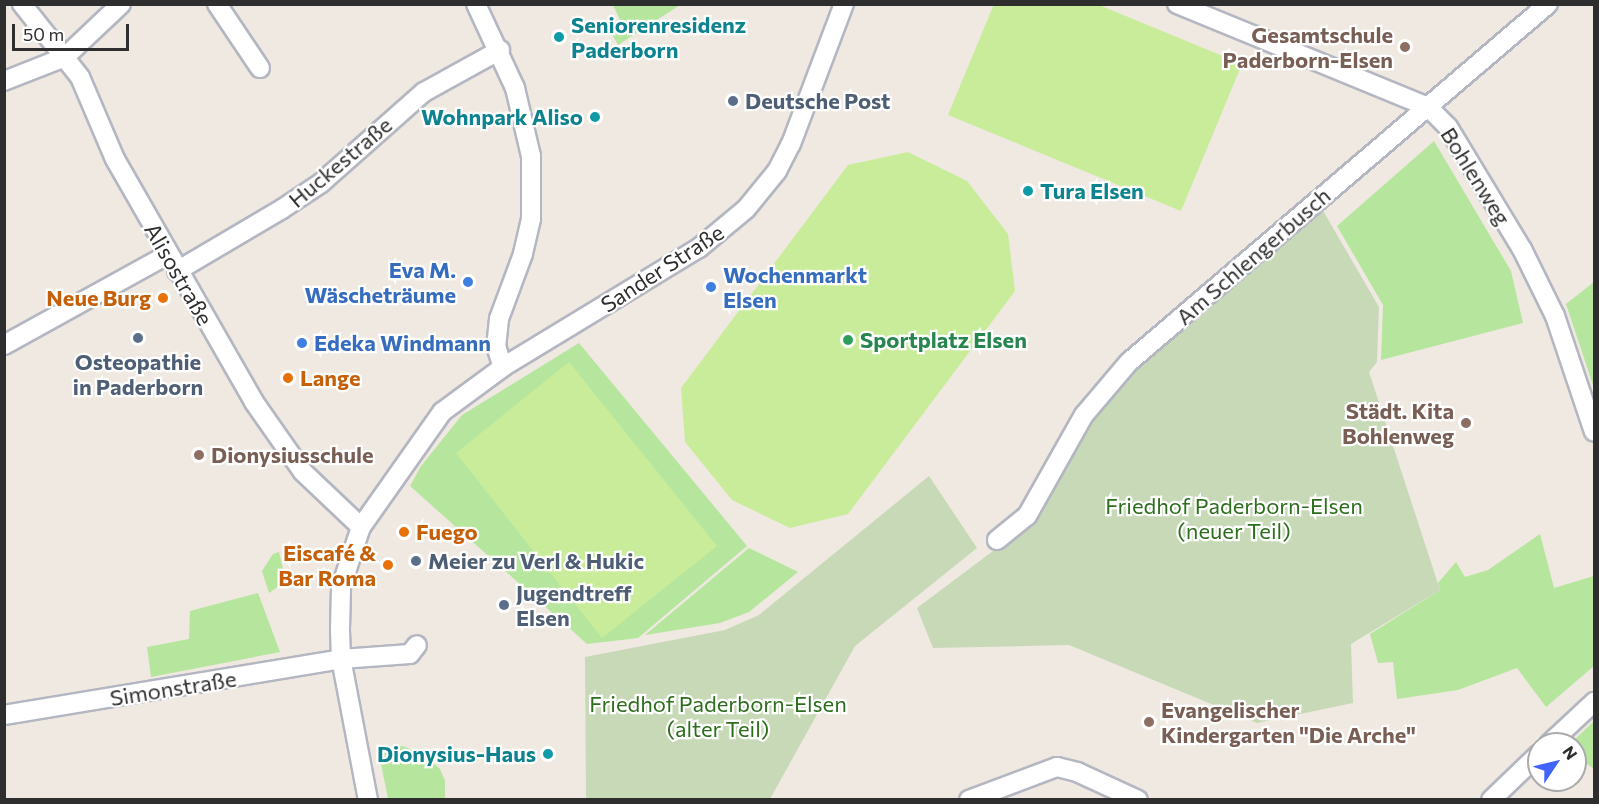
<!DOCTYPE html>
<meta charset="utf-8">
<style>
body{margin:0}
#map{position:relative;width:1599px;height:804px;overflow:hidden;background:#efe9e1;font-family:Commissioner,sans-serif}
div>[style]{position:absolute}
.green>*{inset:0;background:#b6e59e}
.cemetery>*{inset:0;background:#c8d9b8}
.pitch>*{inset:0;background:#c9ec9a}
.roads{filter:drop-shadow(2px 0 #b4b7c1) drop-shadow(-2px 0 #b4b7c1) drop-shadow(0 2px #b4b7c1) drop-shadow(0 -2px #b4b7c1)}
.minor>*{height:18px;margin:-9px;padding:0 9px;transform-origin:9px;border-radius:9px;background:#fff}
.dots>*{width:16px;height:16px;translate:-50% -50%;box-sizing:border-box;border:3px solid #fff;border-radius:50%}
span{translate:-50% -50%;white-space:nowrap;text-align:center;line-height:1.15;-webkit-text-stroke:4.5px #fff;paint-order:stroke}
.culture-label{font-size:22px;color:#0d838f;font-weight:700}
.left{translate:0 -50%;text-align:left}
.right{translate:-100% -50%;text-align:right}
.education-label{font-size:22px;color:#785e54;font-weight:700}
.service-label{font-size:22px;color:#4e5e75;font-weight:700}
.street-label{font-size:22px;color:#2e2e2e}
.shop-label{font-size:22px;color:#366cbe;font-weight:700}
.food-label{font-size:22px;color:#c56008;font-weight:700}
.leisure-label{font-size:22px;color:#27864d;font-weight:700}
.park-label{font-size:22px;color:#2c6e1b}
.frame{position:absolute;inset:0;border:6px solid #2e2e2e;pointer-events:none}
.north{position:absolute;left:1527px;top:732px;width:60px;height:60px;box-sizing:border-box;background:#fff;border:2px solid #ababab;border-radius:50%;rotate:55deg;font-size:16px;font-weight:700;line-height:24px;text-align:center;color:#2e2e2e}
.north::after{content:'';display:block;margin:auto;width:21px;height:27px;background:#4264fb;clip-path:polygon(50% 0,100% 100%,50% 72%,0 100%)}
.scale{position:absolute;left:12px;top:24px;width:117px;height:27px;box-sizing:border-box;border:3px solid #2e2e2e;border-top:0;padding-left:8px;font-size:18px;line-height:21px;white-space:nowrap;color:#2e2e2e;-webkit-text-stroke:4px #fff;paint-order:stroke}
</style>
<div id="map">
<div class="green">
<div style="clip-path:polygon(613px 5px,680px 5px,618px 45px,609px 29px,621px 22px)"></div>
<div style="clip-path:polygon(1434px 141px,1511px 271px,1523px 323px,1381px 360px,1383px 305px,1337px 226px)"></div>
<div style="clip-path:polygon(1594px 282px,1594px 388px,1566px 304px)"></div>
<div style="clip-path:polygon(579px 343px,747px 546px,638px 638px,587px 644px,410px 486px,421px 466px,462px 415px)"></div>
<div style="clip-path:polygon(1540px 534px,1554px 588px,1594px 576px,1594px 666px,1546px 707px,1517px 668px,1458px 690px,1397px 699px,1393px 662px,1378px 663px,1370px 634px,1440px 590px,1438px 583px,1456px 562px,1465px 577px,1488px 570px)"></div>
<div style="clip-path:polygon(749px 548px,798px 572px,749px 612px,720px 623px,645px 635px)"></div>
<div style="clip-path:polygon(279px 552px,286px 581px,269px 593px,262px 571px,273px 554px)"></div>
<div style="clip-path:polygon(258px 593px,280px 652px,151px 677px,147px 647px,189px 639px,190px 611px)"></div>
<div style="clip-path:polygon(1594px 721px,1594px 769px,1575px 755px,1575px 744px,1570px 744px)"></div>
<div style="clip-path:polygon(402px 746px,424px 754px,440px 769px,445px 781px,445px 799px,388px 799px,378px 748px)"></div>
</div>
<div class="cemetery">
<div style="clip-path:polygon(1322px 209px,1379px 307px,1377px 362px,1369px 372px,1440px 590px,1351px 644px,1353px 703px,1257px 723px,1069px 645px,933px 648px,917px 608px,1041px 515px,1092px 417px,1139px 364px)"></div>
<div style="clip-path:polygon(929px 476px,977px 548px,855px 646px,770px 799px,586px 799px,585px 657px,725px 630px,759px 615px)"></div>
</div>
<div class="pitch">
<div style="clip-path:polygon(994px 4px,1099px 5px,1242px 64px,1181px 211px,948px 115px)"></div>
<div style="clip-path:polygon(908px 152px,967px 181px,1008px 234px,1015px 291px,848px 514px,790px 528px,732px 500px,685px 442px,681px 388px,848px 165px)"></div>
<div style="clip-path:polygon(569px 362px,717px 546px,602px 638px,456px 453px)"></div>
</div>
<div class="roads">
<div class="minor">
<div style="left:22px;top:4px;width:93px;rotate:51.5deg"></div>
<div style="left:80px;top:77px;width:89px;rotate:66.9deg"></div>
<div style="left:115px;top:159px;width:280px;rotate:60.2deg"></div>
<div style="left:254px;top:402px;width:85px;rotate:55deg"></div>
<div style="left:303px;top:472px;width:80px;rotate:43.5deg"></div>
<div style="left:217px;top:4px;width:77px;rotate:56.1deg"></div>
<div style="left:476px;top:4px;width:93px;rotate:65.1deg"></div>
<div style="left:515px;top:88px;width:70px;rotate:76.8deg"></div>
<div style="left:531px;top:156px;width:63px;rotate:90deg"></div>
<div style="left:531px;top:219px;width:36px;rotate:103deg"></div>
<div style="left:523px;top:254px;width:69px;rotate:110.3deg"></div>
<div style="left:499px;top:319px;width:27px;rotate:96deg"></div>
<div style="left:496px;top:346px;width:22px;rotate:72deg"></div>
<div style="left:1177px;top:4px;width:271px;rotate:22.3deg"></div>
<div style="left:1428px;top:107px;width:28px;rotate:45deg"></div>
<div style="left:1448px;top:127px;width:143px;rotate:58.8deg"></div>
<div style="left:1522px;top:249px;width:75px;rotate:63.8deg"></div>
<div style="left:1555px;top:316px;width:122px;rotate:71.4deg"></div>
<div style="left:4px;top:81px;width:66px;rotate:-21.5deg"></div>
<div style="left:65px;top:57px;width:77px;rotate:-43.4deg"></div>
<div style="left:177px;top:271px;width:122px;rotate:-30.6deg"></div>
<div style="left:282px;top:209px;width:47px;rotate:-33.7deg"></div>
<div style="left:321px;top:183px;width:137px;rotate:-41.5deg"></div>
<div style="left:424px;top:92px;width:87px;rotate:-28.9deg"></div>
<div style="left:4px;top:345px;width:186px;rotate:-28.9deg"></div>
<div style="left:997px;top:540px;width:38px;rotate:-39deg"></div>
<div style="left:1027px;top:516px;width:116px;rotate:-60.6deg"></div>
<div style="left:1084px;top:415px;width:70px;rotate:-49.7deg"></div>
<div style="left:1129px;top:362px;width:551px;rotate:-40.51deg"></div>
<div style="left:4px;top:715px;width:342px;rotate:-9.4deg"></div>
<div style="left:341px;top:659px;width:69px;rotate:-4.1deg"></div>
<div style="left:410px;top:654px;width:11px;rotate:-52deg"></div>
<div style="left:1549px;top:744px;width:62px;rotate:-43deg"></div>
<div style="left:368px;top:800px;width:144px;rotate:-100.8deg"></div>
<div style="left:341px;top:659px;width:30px;rotate:-92deg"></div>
<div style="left:340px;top:629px;width:42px;rotate:-88.6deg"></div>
<div style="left:341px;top:587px;width:63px;rotate:-71.6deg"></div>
<div style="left:361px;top:527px;width:141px;rotate:-54.8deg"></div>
<div style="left:442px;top:412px;width:76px;rotate:-36.4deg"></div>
<div style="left:503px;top:367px;width:229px;rotate:-31.3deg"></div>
<div style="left:699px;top:248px;width:61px;rotate:-39.7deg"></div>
<div style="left:746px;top:209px;width:49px;rotate:-50.8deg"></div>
<div style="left:777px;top:171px;width:30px;rotate:-63deg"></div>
<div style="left:791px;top:144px;width:150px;rotate:-69.3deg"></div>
<div style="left:969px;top:800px;width:94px;rotate:-20.6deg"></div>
<div style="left:1057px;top:767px;width:21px;rotate:14deg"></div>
<div style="left:1077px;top:772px;width:67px;rotate:24.7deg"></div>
<div style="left:1491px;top:800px;width:66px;rotate:-43.8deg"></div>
</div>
</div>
<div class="dots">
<div style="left:559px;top:37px;background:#0f9aa8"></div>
<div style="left:1405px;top:47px;background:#8d6e63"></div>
<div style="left:733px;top:101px;background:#5c6f8a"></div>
<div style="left:595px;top:117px;background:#0f9aa8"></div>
<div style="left:1028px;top:191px;background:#0f9aa8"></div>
<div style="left:468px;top:282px;background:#3f7fe0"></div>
<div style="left:711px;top:287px;background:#3f7fe0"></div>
<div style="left:163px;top:298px;background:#e8710a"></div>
<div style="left:138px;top:338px;background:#5c6f8a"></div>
<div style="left:848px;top:340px;background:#2e9e5b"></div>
<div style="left:302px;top:343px;background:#3f7fe0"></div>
<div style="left:288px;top:378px;background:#e8710a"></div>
<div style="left:1466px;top:423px;background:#8d6e63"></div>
<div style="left:199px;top:455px;background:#8d6e63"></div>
<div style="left:404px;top:532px;background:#e8710a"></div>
<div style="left:416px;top:561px;background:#5c6f8a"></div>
<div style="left:388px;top:565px;background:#e8710a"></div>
<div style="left:504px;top:605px;background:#5c6f8a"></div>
<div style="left:1149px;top:722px;background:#8d6e63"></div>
<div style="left:548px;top:754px;background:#0f9aa8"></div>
</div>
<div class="culture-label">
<span class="left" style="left:571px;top:37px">Seniorenresidenz<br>Paderborn</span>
<span class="right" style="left:583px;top:117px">Wohnpark Aliso</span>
<span class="left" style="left:1040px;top:191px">Tura Elsen</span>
<span class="right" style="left:536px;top:754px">Dionysius-Haus</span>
</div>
<div class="education-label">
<span class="right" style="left:1393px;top:47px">Gesamtschule<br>Paderborn-Elsen</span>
<span class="right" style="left:1454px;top:423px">Städt. Kita<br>Bohlenweg</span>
<span class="left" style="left:211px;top:455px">Dionysiusschule</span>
<span class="left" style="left:1161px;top:722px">Evangelischer<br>Kindergarten "Die Arche"</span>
</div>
<div class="service-label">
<span class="left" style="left:745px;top:101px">Deutsche Post</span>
<span style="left:138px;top:374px">Osteopathie<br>in Paderborn</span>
<span class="left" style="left:428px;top:561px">Meier zu Verl &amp; Hukic</span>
<span class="left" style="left:516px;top:605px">Jugendtreff<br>Elsen</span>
</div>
<div class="street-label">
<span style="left:340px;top:162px;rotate:-40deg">Huckestraße</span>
<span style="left:1476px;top:176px;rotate:58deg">Bohlenweg</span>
<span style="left:1253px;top:256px;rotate:-41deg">Am Schlengerbusch</span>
<span style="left:662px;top:268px;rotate:-33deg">Sander Straße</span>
<span style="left:179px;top:274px;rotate:60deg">Alisostraße</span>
<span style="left:173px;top:688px;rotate:-9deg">Simonstraße</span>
</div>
<div class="shop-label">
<span class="right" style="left:456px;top:282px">Eva M.<br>Wäscheträume</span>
<span class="left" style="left:723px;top:287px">Wochenmarkt<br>Elsen</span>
<span class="left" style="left:314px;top:343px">Edeka Windmann</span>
</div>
<div class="food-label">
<span class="right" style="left:151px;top:298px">Neue Burg</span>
<span class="left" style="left:300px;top:378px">Lange</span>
<span class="left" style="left:416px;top:532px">Fuego</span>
<span class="right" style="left:376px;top:565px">Eiscafé &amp;<br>Bar Roma</span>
</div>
<div class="leisure-label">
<span class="left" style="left:860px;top:340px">Sportplatz Elsen</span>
</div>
<div class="park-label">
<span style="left:1234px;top:518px">Friedhof Paderborn-Elsen<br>(neuer Teil)</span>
<span style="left:718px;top:716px">Friedhof Paderborn-Elsen<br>(alter Teil)</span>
</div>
<div class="frame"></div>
<div class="north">N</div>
<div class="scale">50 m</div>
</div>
